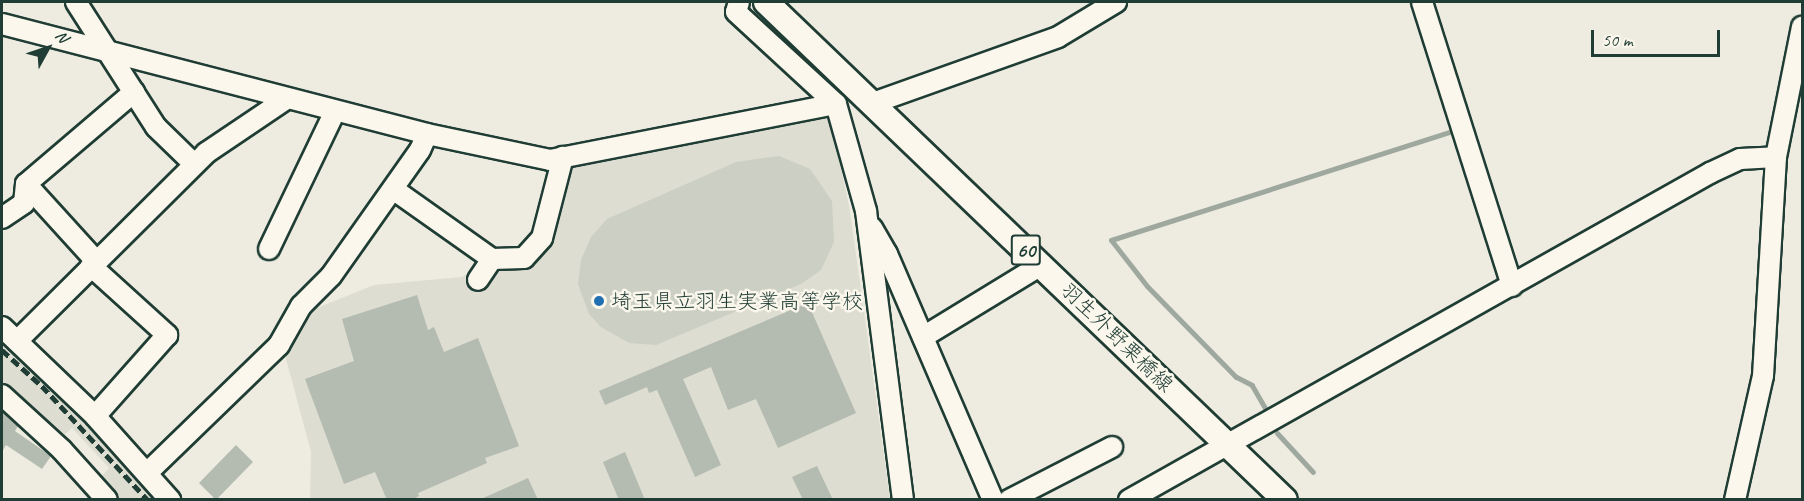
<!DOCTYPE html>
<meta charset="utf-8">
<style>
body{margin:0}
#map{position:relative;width:1804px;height:501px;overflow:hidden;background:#eeece1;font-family:Caveat,"Klee One",sans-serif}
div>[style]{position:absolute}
.built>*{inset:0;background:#ddddd2}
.green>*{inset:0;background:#cbcfc4}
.stream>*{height:5px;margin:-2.5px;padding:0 2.5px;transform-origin:2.5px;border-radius:2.5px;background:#9fa89f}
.building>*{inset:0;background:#b4bbb0}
.roads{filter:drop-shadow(2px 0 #1f3d34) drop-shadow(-2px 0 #1f3d34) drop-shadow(0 2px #1f3d34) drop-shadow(0 -2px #1f3d34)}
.minor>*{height:20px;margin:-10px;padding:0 10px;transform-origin:10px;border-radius:10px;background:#fbf7ec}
.major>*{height:24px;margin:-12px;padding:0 12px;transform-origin:12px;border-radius:12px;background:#fbf7ec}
.rail>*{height:4.5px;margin-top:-2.25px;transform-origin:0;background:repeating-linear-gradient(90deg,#1f3d34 0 9px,transparent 0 13.5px)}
.dots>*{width:16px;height:16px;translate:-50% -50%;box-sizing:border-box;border:3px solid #fbf7ec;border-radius:50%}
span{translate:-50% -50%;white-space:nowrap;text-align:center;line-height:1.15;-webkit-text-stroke:5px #fbf7ec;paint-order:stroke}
.shield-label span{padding:2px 4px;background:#fbf7ec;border:2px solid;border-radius:4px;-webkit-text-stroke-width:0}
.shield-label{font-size:20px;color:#1f3d34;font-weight:700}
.poi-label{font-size:21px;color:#1f3d34}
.left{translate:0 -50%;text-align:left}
.street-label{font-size:21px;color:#1f3d34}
.frame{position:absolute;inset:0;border:3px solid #1f3d34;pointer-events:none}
.north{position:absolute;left:18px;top:18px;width:60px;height:60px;-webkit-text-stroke:4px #fbf7ec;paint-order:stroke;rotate:50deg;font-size:16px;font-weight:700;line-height:24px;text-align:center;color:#1f3d34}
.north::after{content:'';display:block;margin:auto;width:21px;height:27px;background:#1f3d34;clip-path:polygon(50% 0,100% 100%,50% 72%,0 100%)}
.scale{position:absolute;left:1591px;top:30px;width:129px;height:27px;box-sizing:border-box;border:3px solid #1f3d34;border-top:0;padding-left:8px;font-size:18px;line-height:21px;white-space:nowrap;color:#1f3d34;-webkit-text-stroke:4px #fbf7ec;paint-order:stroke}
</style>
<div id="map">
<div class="built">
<div style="clip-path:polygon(828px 106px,850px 211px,890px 499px,310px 499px,311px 452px,285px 355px,297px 316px,374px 285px,461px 277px,543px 246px,572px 164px)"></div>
<div style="clip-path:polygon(2px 339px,40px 372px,161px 499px,118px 499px,99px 479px,109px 468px,72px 428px,60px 439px,2px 388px)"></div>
</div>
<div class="green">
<div style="clip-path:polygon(779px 156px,810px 169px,832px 201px,834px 242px,821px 270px,801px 284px,656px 345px,629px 343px,601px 327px,589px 314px,578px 284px,581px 260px,591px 237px,607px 219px,736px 162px)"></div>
</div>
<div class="stream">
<div style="left:1269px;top:415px;width:34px;rotate:-120deg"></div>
<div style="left:1252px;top:385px;width:18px;rotate:-153deg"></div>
<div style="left:1236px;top:377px;width:127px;rotate:-134.4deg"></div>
<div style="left:1147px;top:286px;width:58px;rotate:-128deg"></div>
<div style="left:1111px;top:240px;width:358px;rotate:-17.7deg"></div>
<div style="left:1277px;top:433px;width:53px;rotate:47.3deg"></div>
</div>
<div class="building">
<div style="clip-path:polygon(417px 295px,428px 330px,434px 327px,444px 352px,478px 338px,519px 446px,485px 458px,487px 463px,418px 493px,419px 496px,412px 500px,387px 500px,375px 472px,344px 484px,305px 379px,354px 361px,342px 319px)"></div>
<div style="clip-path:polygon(808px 303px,856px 413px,778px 448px,756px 399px,728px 410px,711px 367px,683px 379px,721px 465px,695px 477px,657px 390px,649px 393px,647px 387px,605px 405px,599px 391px)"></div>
<div style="clip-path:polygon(2px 411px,18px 426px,15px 431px,51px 456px,42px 469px,6px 445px,2px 452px)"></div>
<div style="clip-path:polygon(236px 445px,253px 462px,216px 500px,199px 483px)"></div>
<div style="clip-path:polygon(625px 452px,645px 500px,619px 500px,603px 462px)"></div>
<div style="clip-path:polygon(817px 466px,833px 500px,803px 500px,792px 477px)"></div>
<div style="clip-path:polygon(528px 478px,538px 500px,479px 500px)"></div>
</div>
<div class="roads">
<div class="minor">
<div style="left:76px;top:2px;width:148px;rotate:57.4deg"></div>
<div style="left:156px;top:127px;width:53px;rotate:44.2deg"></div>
<div style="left:739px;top:2px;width:10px;rotate:107deg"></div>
<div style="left:736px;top:12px;width:136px;rotate:42.6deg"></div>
<div style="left:836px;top:104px;width:111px;rotate:74.3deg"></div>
<div style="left:866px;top:211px;width:291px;rotate:82.7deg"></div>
<div style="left:1422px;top:2px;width:298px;rotate:72.4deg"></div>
<div style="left:2px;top:24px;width:439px;rotate:14.5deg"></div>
<div style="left:427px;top:134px;width:126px;rotate:11.9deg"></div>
<div style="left:550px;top:160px;width:291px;rotate:-11.1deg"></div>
<div style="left:873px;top:103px;width:196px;rotate:-19.6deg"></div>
<div style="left:1058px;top:37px;width:68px;rotate:-31.1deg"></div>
<div style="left:393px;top:189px;width:121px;rotate:35.3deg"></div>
<div style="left:492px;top:259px;width:25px;rotate:124deg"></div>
<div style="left:2px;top:218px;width:27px;rotate:-34deg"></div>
<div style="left:24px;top:203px;width:19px;rotate:-84deg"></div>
<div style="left:872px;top:228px;width:30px;rotate:60deg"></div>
<div style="left:887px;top:254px;width:268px;rotate:66.7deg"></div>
<div style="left:269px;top:249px;width:153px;rotate:-64.4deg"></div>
<div style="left:492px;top:259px;width:32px;rotate:-2deg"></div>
<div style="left:524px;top:258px;width:27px;rotate:-48deg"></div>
<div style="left:542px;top:238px;width:84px;rotate:-75.5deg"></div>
<div style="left:96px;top:261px;width:104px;rotate:-132.3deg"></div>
<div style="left:26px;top:184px;width:142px;rotate:-40.4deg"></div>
<div style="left:91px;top:266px;width:103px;rotate:42.2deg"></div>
<div style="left:167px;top:335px;width:108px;rotate:131.6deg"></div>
<div style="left:2px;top:327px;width:129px;rotate:43.7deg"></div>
<div style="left:95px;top:416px;width:113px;rotate:48.2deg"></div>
<div style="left:923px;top:337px;width:138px;rotate:-31.4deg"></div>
<div style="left:17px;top:341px;width:267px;rotate:-44.8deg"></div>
<div style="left:206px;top:153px;width:97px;rotate:-34deg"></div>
<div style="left:2px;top:395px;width:81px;rotate:42.5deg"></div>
<div style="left:62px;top:450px;width:67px;rotate:48deg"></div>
<div style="left:147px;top:473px;width:184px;rotate:-44.1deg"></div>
<div style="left:279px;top:345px;width:45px;rotate:-60.6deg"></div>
<div style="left:301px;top:306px;width:42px;rotate:-45deg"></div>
<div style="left:331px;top:276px;width:154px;rotate:-54.8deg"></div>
<div style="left:420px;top:150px;width:17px;rotate:-66deg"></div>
<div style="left:1009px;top:500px;width:116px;rotate:-27.2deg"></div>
<div style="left:1129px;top:500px;width:667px;rotate:-29.37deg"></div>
<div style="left:1710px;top:173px;width:33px;rotate:-25deg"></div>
<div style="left:1740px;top:159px;width:36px;rotate:-3deg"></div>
<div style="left:1735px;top:500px;width:127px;rotate:-77.3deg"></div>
<div style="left:1763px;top:376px;width:219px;rotate:-86.6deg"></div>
<div style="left:1776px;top:157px;width:133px;rotate:-78.7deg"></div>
</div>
<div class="major">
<div style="left:766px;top:2px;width:719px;rotate:43.82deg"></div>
</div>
</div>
<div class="rail">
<div style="left:2px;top:350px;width:54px;rotate:42deg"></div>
<div style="left:42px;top:386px;width:156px;rotate:47.1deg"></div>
</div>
<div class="dots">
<div style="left:599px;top:301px;background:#1f6fb2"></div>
</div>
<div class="shield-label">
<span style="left:1026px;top:250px">60</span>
</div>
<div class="poi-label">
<span class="left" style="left:611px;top:301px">埼玉県立羽生実業高等学校</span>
</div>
<div class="street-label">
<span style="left:1117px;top:337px;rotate:44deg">羽生外野栗橋線</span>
</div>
<div class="frame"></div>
<div class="north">N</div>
<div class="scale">50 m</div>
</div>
